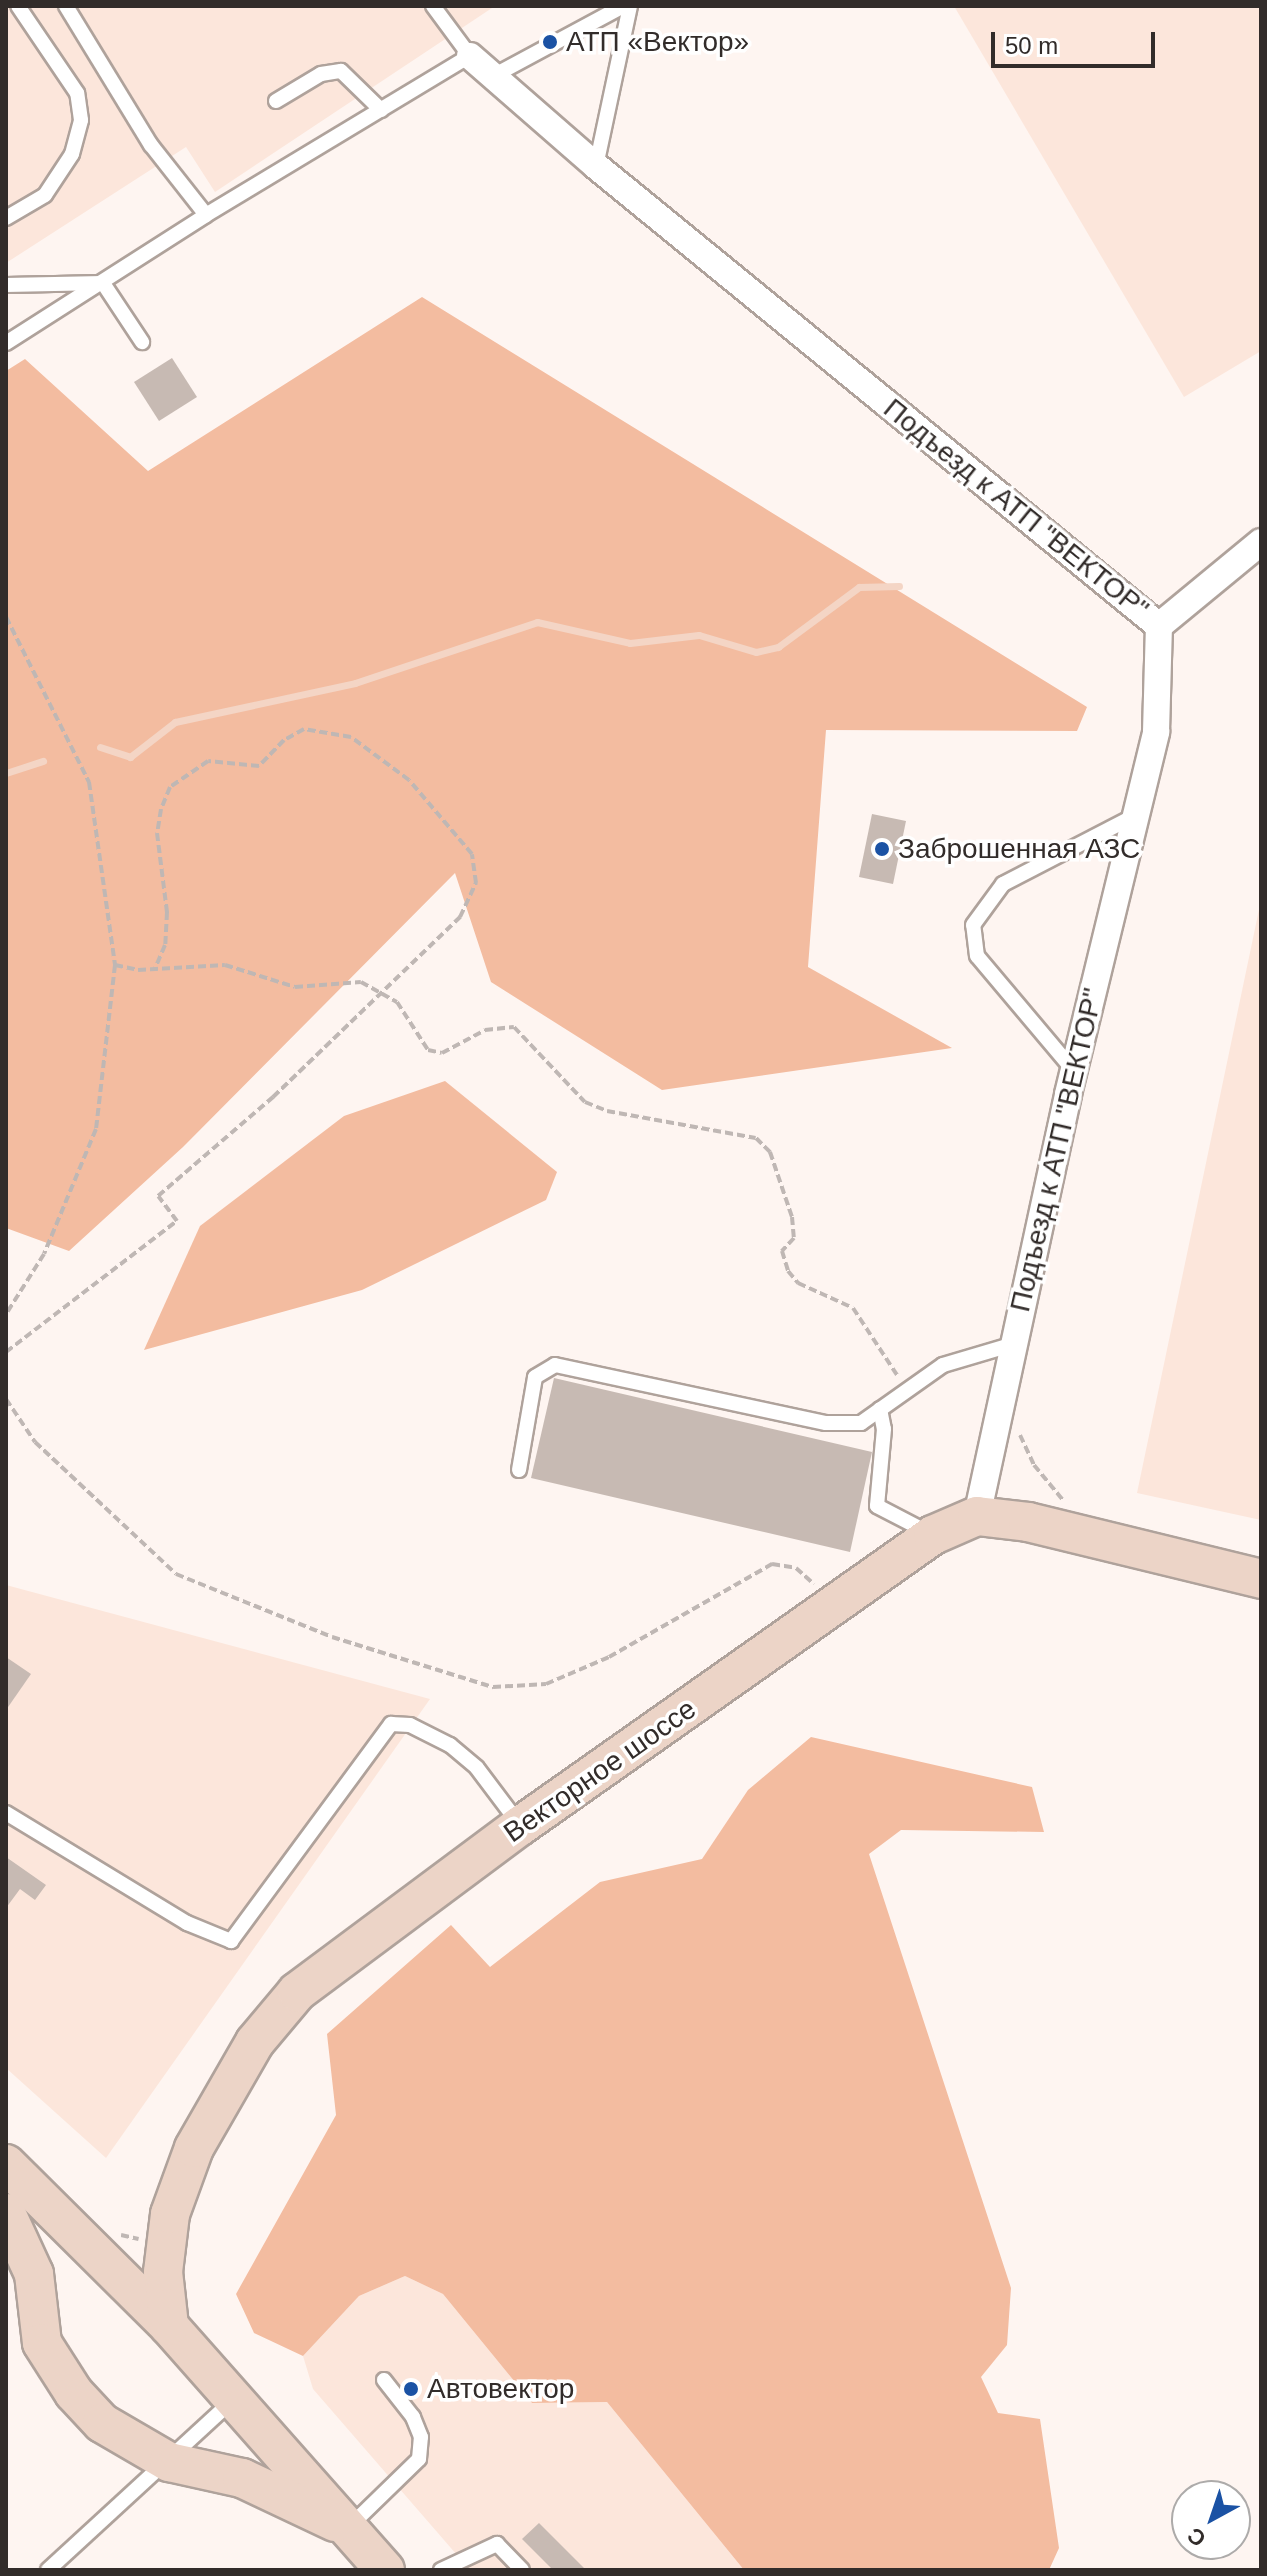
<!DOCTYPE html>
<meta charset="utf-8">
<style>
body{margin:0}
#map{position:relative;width:1267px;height:2576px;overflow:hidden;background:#fef5f1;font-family:Arial,sans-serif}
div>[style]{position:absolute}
.built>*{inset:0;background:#fce6db}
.green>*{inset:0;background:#f3bca0}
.stream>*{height:7px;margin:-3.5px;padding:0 3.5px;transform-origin:3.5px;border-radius:3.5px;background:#f4d5c5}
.building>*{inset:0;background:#c7bab3}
.path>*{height:4px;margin-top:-2px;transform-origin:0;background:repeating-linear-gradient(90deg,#bfb7b4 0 8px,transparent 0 12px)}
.roads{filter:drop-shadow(2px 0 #afa29b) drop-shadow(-2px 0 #afa29b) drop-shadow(0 2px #afa29b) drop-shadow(0 -2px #afa29b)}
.service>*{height:14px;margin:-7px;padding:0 7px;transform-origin:7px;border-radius:7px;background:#fff}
.minor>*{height:26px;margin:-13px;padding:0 13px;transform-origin:13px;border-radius:13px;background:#fff}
.secondary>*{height:38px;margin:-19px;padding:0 19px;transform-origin:19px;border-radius:19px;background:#ecd4c7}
.dots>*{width:22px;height:22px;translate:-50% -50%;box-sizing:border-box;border:4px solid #fff;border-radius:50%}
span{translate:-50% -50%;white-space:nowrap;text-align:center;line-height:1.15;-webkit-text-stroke:7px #fff;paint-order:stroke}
.poi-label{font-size:28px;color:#322c2a}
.left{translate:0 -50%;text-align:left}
.street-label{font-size:28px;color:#322c2a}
.frame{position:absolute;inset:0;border:8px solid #322c2a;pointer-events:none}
.north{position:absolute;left:1171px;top:2480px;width:80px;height:80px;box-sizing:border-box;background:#fff;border:2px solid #adabaa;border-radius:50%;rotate:220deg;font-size:22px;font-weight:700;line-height:32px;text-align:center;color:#322c2a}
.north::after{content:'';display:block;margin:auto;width:28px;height:36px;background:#1b52a4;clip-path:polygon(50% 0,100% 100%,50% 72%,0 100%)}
.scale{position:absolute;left:991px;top:32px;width:164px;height:36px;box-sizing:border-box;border:4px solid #322c2a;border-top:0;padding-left:10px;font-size:24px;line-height:28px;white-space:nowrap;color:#322c2a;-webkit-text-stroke:6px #fff;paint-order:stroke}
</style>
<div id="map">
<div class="built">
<div style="clip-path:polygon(6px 6px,495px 6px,215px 192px,186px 147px,6px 263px)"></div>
<div style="clip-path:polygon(954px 6px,1261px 6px,1261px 351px,1184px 397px)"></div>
<div style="clip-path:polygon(1261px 900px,1261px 1520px,1137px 1493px)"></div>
<div style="clip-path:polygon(6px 1585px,430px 1699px,106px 2158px,6px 2068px)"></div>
<div style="clip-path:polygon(405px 2276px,443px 2294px,532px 2403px,607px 2402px,744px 2570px,470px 2570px,313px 2389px,303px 2356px,359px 2296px)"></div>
</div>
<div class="green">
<div style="clip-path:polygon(422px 297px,1087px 707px,1077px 731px,826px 730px,808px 967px,952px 1048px,662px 1090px,491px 982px,455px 873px,183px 1147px,69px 1251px,6px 1228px,6px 371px,25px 359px,148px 471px)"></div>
<div style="clip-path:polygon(445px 1081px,557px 1172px,546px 1200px,362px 1290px,144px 1350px,200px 1226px,344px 1116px)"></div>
<div style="clip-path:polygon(811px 1737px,1032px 1787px,1044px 1832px,901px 1830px,869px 1854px,1011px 2288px,1007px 2345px,981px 2377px,998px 2413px,1040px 2419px,1059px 2548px,1049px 2570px,744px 2570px,607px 2402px,532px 2403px,443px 2294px,405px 2276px,359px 2296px,303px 2356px,254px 2333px,236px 2294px,336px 2115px,327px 2034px,451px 1925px,490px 1967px,600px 1882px,702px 1859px,748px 1790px)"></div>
</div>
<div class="stream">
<div style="left:100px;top:747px;width:32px;rotate:18deg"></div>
<div style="left:130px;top:757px;width:57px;rotate:-37.9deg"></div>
<div style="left:175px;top:722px;width:184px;rotate:-12.2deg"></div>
<div style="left:355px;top:683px;width:192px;rotate:-18.5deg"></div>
<div style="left:537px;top:622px;width:95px;rotate:12.7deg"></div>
<div style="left:630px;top:643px;width:69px;rotate:-6.6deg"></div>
<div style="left:699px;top:635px;width:59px;rotate:16.6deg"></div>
<div style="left:756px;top:652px;width:23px;rotate:-13deg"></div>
<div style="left:778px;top:647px;width:101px;rotate:-36.5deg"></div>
<div style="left:859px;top:587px;width:40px;rotate:-1.4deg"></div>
<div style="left:6px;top:773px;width:39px;rotate:-18deg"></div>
</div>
<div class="building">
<div style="clip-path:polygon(172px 358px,197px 397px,159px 421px,134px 382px)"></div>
<div style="clip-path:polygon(872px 814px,906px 821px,893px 884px,859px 877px)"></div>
<div style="clip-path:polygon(554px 1378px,872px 1452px,850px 1552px,531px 1478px)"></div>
<div style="clip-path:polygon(6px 1657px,31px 1674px,6px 1710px)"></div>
<div style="clip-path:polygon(6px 1857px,46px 1885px,35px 1900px,20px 1889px,6px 1908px)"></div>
<div style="clip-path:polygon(539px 2523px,586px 2570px,553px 2570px,522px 2539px)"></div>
</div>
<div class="path">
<div style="left:6px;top:617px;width:185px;rotate:63.3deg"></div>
<div style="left:89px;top:782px;width:185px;rotate:81.9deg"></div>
<div style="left:115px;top:965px;width:165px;rotate:96.6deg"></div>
<div style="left:96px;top:1129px;width:135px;rotate:112.6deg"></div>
<div style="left:44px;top:1254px;width:71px;rotate:122.3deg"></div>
<div style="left:115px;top:965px;width:24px;rotate:12deg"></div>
<div style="left:138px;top:970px;width:87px;rotate:-3.3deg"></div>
<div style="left:225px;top:965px;width:73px;rotate:17.4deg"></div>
<div style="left:295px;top:987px;width:66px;rotate:-4.3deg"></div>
<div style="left:361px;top:982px;width:41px;rotate:29.1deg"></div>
<div style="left:397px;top:1002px;width:57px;rotate:57.1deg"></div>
<div style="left:428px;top:1050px;width:14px;rotate:12deg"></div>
<div style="left:442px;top:1053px;width:49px;rotate:-28.1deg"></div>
<div style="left:485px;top:1030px;width:29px;rotate:-6deg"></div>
<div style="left:514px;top:1027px;width:103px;rotate:46.6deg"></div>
<div style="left:585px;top:1102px;width:24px;rotate:22deg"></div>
<div style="left:607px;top:1111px;width:151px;rotate:10.3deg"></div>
<div style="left:756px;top:1138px;width:20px;rotate:45deg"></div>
<div style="left:770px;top:1152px;width:69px;rotate:71.3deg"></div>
<div style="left:792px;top:1217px;width:21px;rotate:85deg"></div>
<div style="left:794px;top:1238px;width:18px;rotate:133deg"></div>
<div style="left:782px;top:1251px;width:21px;rotate:73deg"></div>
<div style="left:788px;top:1271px;width:16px;rotate:50deg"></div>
<div style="left:798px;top:1283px;width:60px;rotate:24.4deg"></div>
<div style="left:853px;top:1308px;width:80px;rotate:56.7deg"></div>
<div style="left:6px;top:1352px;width:215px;rotate:-37.5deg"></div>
<div style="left:177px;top:1221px;width:31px;rotate:-127deg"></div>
<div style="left:158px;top:1196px;width:152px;rotate:-40.7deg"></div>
<div style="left:273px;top:1097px;width:260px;rotate:-43.9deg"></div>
<div style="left:460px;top:917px;width:38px;rotate:-65deg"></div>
<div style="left:476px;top:883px;width:29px;rotate:-98deg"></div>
<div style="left:472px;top:854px;width:97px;rotate:-130.4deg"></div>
<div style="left:409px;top:780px;width:72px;rotate:-143.4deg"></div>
<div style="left:351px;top:737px;width:48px;rotate:-170.3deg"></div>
<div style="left:304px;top:729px;width:23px;rotate:151deg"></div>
<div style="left:284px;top:740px;width:36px;rotate:134deg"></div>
<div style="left:259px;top:766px;width:51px;rotate:-174.4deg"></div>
<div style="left:208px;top:761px;width:46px;rotate:145.6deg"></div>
<div style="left:170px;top:787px;width:24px;rotate:112deg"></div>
<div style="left:161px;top:809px;width:24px;rotate:99deg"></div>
<div style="left:157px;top:833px;width:80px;rotate:82.8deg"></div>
<div style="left:167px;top:912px;width:33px;rotate:93deg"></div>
<div style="left:165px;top:945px;width:25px;rotate:113deg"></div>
<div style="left:6px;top:1399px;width:52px;rotate:56deg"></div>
<div style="left:35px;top:1442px;width:193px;rotate:43.1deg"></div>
<div style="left:176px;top:1574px;width:168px;rotate:22deg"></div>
<div style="left:332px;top:1637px;width:169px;rotate:17.3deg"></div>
<div style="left:493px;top:1687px;width:53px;rotate:-3.2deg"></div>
<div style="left:546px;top:1684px;width:69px;rotate:-23.2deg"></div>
<div style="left:609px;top:1657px;width:188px;rotate:-29.7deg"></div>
<div style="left:772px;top:1564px;width:24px;rotate:9deg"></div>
<div style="left:796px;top:1568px;width:24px;rotate:42deg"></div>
<div style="left:1020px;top:1435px;width:33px;rotate:65deg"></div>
<div style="left:1034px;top:1465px;width:45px;rotate:50.4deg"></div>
<div style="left:121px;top:2235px;width:18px;rotate:13deg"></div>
</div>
<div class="roads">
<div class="service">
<div style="left:66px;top:6px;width:163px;rotate:58.6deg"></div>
<div style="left:151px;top:145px;width:89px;rotate:51.8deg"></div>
<div style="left:495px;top:75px;width:145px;rotate:-28.3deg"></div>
<div style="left:276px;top:101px;width:52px;rotate:-31deg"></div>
<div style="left:321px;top:74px;width:20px;rotate:-9deg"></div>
<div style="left:341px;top:71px;width:56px;rotate:44.3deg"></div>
<div style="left:596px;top:166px;width:164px;rotate:-78deg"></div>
<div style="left:6px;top:218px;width:45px;rotate:-30.5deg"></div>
<div style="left:45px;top:195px;width:49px;rotate:-56.6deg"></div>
<div style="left:72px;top:154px;width:35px;rotate:-75deg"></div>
<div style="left:81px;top:120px;width:27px;rotate:-98deg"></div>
<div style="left:77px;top:93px;width:105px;rotate:-124.1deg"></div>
<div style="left:6px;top:285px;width:97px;rotate:-1.2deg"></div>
<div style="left:103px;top:283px;width:71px;rotate:56.5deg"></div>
<div style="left:6px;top:343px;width:237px;rotate:-32.6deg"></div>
<div style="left:206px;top:215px;width:308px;rotate:-31.1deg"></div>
<div style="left:470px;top:56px;width:62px;rotate:-126.5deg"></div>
<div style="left:1074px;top:1071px;width:150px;rotate:-130.1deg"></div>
<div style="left:977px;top:956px;width:31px;rotate:-97deg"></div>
<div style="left:973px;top:925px;width:51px;rotate:-53.8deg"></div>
<div style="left:1003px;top:884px;width:148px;rotate:-27.4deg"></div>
<div style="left:880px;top:1409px;width:20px;rotate:79deg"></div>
<div style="left:884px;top:1429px;width:77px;rotate:95.2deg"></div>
<div style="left:877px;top:1506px;width:59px;rotate:27.4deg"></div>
<div style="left:519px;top:1470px;width:94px;rotate:-80.2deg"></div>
<div style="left:535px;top:1377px;width:23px;rotate:-31deg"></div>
<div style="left:555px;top:1365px;width:277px;rotate:12.1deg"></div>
<div style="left:826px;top:1423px;width:35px"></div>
<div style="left:861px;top:1423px;width:100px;rotate:-35.3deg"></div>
<div style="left:943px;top:1365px;width:74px;rotate:-16.5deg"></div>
<div style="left:6px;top:1813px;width:212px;rotate:31.3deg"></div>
<div style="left:187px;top:1923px;width:48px;rotate:22.2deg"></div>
<div style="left:231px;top:1941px;width:270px;rotate:-53.6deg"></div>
<div style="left:391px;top:1724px;width:19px;rotate:3deg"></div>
<div style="left:410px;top:1725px;width:45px;rotate:26.6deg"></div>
<div style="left:450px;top:1745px;width:35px;rotate:40deg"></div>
<div style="left:477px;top:1768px;width:71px;rotate:53deg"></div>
<div style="left:348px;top:2528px;width:99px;rotate:-44.2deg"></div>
<div style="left:419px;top:2459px;width:22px;rotate:-85deg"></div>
<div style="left:421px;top:2437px;width:22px;rotate:-112deg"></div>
<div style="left:413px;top:2417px;width:47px;rotate:-128.1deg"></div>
<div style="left:48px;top:2570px;width:250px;rotate:-42.6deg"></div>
<div style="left:441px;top:2570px;width:62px;rotate:-24.9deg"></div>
<div style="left:497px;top:2544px;width:36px;rotate:46deg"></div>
</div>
<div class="minor">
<div style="left:470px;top:56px;width:167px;rotate:41.1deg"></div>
<div style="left:596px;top:166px;width:727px;rotate:39.25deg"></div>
<div style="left:1159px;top:626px;width:132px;rotate:-39.5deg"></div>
<div style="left:977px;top:1516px;width:432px;rotate:-77.8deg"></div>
<div style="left:1068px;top:1094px;width:373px;rotate:-76.3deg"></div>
<div style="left:1156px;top:732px;width:106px;rotate:-88.4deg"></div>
</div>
<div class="secondary">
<div style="left:6px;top:2164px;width:230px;rotate:44.8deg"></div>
<div style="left:169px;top:2326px;width:326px;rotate:48.5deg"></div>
<div style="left:6px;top:2213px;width:67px;rotate:65.3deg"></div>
<div style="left:34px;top:2274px;width:69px;rotate:83.4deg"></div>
<div style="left:42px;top:2343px;width:59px;rotate:57.4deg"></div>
<div style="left:74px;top:2393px;width:41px;rotate:47deg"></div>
<div style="left:102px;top:2423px;width:78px;rotate:30.2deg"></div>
<div style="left:169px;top:2462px;width:75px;rotate:12.4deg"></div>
<div style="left:242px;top:2478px;width:103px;rotate:25.3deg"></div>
<div style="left:169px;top:2326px;width:54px;rotate:-96.3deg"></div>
<div style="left:163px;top:2272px;width:58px;rotate:-83.1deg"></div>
<div style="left:170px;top:2214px;width:70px;rotate:-70deg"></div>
<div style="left:194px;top:2148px;width:122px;rotate:-60.1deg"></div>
<div style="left:255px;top:2042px;width:65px;rotate:-50deg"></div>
<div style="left:297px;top:1992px;width:278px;rotate:-36.7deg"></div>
<div style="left:520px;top:1826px;width:505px;rotate:-35.17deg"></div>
<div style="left:933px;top:1535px;width:48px;rotate:-23.4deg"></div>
<div style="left:977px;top:1516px;width:51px;rotate:6.7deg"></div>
<div style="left:1028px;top:1522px;width:240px;rotate:13.7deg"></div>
</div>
</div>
<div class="dots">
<div style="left:550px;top:42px;background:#1b52a4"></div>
<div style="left:882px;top:849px;background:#1b52a4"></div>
<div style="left:411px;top:2389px;background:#1b52a4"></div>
</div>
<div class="poi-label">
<span class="left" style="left:566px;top:42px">АТП «Вектор»</span>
<span class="left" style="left:898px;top:849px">Заброшенная АЗС</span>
<span class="left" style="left:427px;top:2389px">Автовектор</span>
</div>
<div class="street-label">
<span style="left:1016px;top:509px;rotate:39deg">Подъезд к АТП "ВЕКТОР"</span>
<span style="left:1057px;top:1150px;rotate:-77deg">Подъезд к АТП "ВЕКТОР"</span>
<span style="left:600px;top:1771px;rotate:-35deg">Векторное шоссе</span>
</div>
<div class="frame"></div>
<div class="north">С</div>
<div class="scale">50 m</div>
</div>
